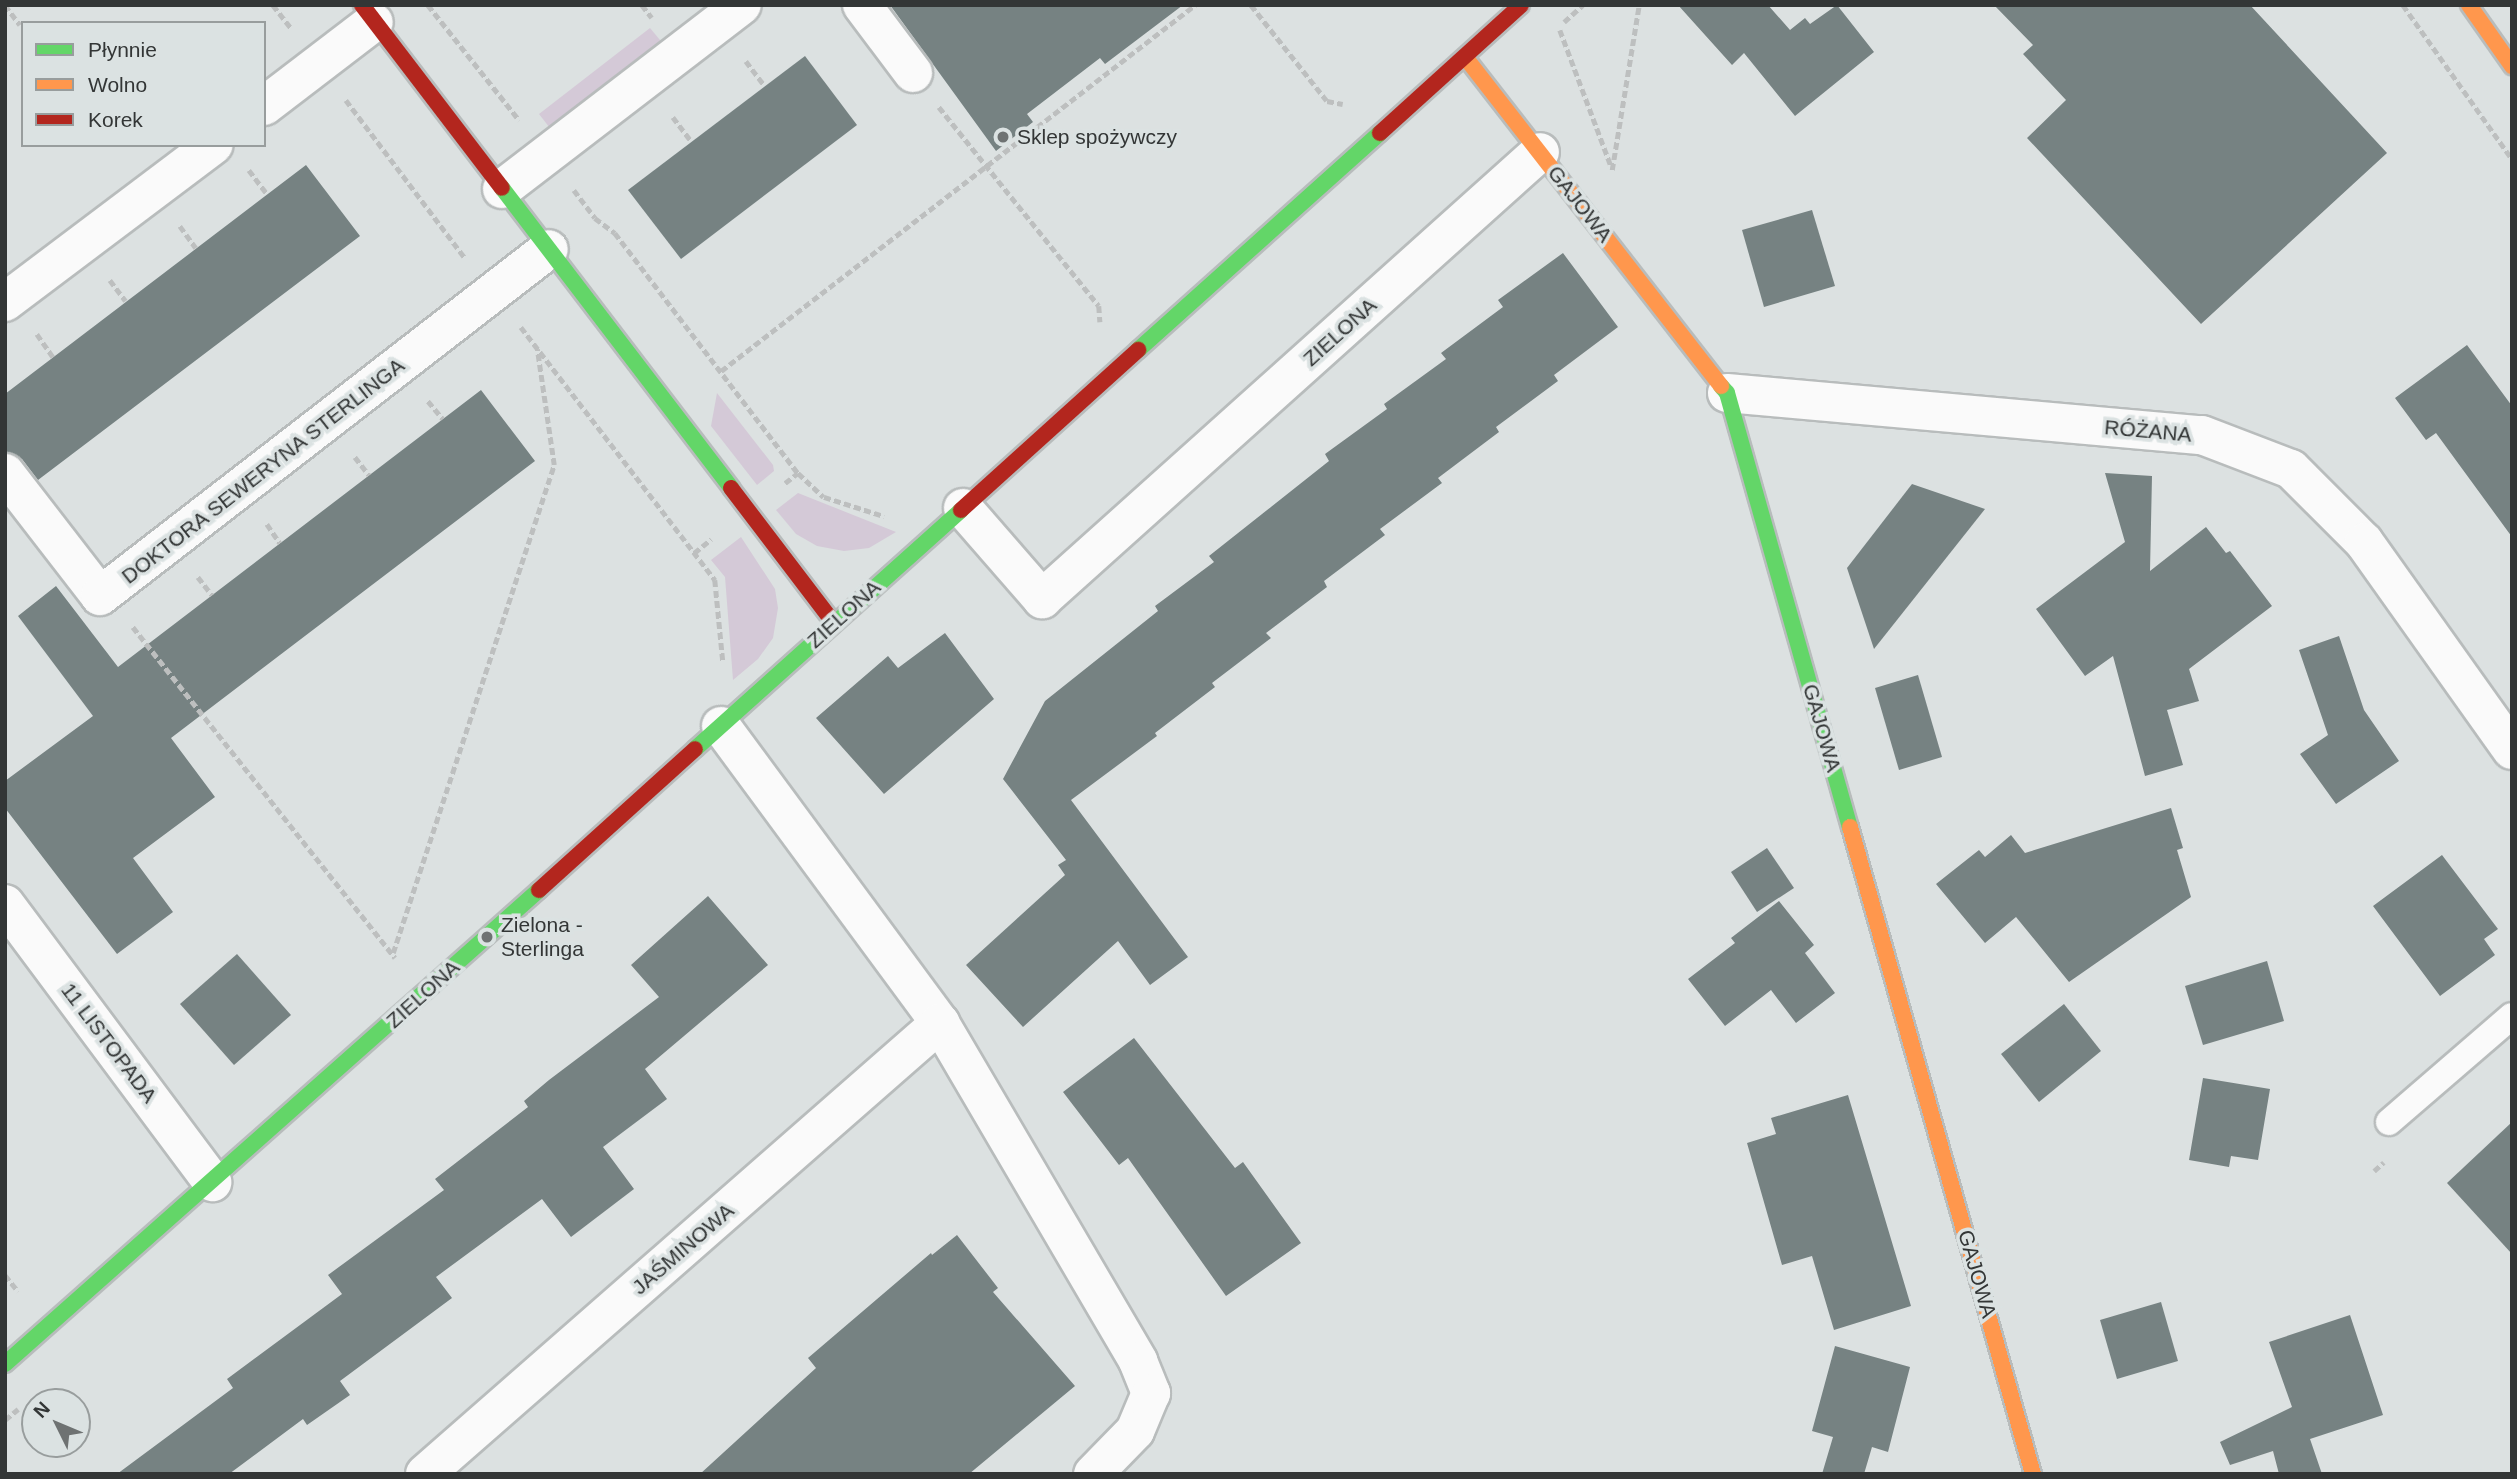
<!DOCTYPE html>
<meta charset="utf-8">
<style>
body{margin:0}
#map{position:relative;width:2517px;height:1479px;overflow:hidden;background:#dce1e1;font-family:Helvetica,sans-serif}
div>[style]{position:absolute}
.green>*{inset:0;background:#d4c9d7}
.building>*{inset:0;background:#768282}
.path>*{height:4.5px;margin-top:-2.25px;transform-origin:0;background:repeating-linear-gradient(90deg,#bdbfbf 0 7px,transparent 0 10.5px)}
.roads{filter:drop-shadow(2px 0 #b8bcbc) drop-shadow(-2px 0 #b8bcbc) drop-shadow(0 2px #b8bcbc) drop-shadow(0 -2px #b8bcbc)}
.lane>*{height:26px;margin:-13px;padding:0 13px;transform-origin:13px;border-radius:13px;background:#fafafa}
.street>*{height:38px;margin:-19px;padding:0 19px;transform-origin:19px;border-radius:19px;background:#fafafa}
.fast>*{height:16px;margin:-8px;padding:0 8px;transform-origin:8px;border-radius:8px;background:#63d668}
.slow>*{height:16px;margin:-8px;padding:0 8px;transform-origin:8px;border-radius:8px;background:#ff974d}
.jam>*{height:16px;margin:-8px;padding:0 8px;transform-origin:8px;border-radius:8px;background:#b3261e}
.dots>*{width:19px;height:19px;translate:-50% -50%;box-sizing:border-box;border:4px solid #dbe2e2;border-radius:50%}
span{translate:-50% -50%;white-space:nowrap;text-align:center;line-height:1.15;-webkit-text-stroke:7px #dbe2e2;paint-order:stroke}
.poi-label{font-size:21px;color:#333636}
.left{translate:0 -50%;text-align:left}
.street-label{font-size:21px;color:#333636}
.frame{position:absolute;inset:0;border:7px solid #333636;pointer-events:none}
.legend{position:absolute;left:21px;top:21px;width:245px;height:126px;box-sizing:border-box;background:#dbe2e2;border:2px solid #989d9d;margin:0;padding:9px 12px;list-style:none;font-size:21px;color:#333636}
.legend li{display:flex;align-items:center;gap:14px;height:35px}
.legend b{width:35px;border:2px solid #989d9d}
.north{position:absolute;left:21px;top:1388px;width:70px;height:70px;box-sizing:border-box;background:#dbe2e2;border:2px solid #989d9d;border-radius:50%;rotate:313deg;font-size:19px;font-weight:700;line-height:28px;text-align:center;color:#333636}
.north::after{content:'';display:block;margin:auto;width:24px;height:32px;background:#6e7272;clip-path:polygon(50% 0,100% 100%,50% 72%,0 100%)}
</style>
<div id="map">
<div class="green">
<div style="clip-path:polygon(650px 28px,665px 46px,553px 132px,539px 114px)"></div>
<div style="clip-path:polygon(717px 393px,773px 465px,774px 471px,757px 485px,711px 426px)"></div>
<div style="clip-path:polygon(798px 493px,896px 532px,869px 548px,844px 551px,817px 546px,796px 534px,776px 510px)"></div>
<div style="clip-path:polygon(741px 537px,775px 589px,778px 608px,773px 638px,758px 659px,733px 680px,725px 577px,711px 560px)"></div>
</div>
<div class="building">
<div style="clip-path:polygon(890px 5px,1183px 5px,1105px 64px,1100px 58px,1027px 114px,1033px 122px,996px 151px)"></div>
<div style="clip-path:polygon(1678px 5px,1768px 5px,1790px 30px,1805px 18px,1810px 24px,1837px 5px,1874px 52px,1795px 116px,1744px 53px,1732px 65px)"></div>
<div style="clip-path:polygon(1994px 5px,2250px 5px,2387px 153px,2201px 324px,2027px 138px,2066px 100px,2023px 54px,2033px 45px)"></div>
<div style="clip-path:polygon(805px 56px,857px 125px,681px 259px,628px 190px)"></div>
<div style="clip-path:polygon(306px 165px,360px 236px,38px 480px,22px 459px,5px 452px,5px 394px)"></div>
<div style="clip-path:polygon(1812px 210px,1835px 286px,1764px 307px,1742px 230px)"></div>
<div style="clip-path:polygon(1563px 253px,1618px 327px,1554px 375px,1558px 381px,1496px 427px,1499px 432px,1438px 478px,1442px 483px,1380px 529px,1385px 535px,1324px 581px,1327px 587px,1266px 633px,1271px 638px,1212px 683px,1215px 687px,1155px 733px,1157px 736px,1071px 800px,1188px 957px,1150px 985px,1118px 941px,1023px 1027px,966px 965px,1065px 875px,1058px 865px,1066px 860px,1003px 779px,1045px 701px,1158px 611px,1155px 606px,1214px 562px,1209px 556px,1329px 461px,1325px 454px,1387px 409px,1384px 404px,1446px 359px,1441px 353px,1503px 307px,1498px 300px)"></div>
<div style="clip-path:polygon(2467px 345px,2512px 406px,2512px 537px,2436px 433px,2426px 440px,2395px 398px)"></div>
<div style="clip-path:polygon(481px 390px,535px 461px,171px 738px,215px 797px,133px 858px,173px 912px,117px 954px,5px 808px,5px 781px,93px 716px,18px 616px,56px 586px,118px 667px)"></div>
<div style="clip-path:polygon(2105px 473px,2152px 476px,2150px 571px,2206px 527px,2226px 553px,2230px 551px,2272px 606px,2189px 669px,2199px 701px,2167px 710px,2183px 765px,2145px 776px,2113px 656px,2085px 676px,2036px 609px,2125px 542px)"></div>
<div style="clip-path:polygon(1912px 484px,1985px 509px,1874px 649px,1847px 568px)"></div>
<div style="clip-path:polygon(945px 633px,994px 699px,884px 794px,816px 718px,888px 656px,898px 668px)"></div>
<div style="clip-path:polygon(2339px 636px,2364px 710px,2399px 761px,2336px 804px,2300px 754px,2328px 735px,2299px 650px)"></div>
<div style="clip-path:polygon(1918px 675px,1942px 757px,1899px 770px,1875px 688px)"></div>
<div style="clip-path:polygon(2171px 808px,2183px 848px,2177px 850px,2191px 897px,2069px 982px,2016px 917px,1985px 943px,1936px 884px,1979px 850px,1985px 857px,2011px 835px,2025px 853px)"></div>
<div style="clip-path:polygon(1767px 848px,1794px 888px,1757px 912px,1731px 872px)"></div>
<div style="clip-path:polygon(2442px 855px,2498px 929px,2484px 939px,2495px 955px,2440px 996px,2373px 906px)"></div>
<div style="clip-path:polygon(708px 896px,768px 965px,645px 1069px,667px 1099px,603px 1147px,634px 1189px,571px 1237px,542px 1199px,436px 1277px,452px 1298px,340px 1381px,350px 1395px,307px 1425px,303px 1419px,229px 1474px,117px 1474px,233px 1388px,227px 1379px,342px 1294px,328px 1275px,444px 1190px,435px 1179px,528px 1107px,524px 1101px,549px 1080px,659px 997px,631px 965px)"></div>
<div style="clip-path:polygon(1779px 901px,1814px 945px,1805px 953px,1835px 993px,1796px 1023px,1771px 990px,1725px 1026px,1688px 979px,1735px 943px,1731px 938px)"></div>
<div style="clip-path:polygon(237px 954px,291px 1015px,234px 1065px,180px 1004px)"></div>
<div style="clip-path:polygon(2267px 961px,2284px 1021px,2203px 1045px,2185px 986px)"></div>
<div style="clip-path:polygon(2064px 1004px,2101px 1051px,2039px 1102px,2001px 1054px)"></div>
<div style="clip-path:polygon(1134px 1038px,1235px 1168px,1243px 1162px,1301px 1243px,1226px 1296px,1128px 1158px,1119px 1165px,1063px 1092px)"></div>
<div style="clip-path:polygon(2203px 1078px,2270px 1089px,2258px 1160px,2231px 1156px,2229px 1167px,2189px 1160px)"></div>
<div style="clip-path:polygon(1848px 1095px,1911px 1306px,1834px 1330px,1812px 1256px,1782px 1265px,1747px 1143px,1776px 1134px,1771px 1118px)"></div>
<div style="clip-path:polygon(2512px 1122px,2512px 1254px,2447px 1183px)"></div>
<div style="clip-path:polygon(957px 1235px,998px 1288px,993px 1292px,1075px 1386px,969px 1474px,700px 1474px,816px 1368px,808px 1358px,931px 1253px,932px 1255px)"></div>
<div style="clip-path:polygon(2161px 1302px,2178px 1361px,2117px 1379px,2100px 1320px)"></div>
<div style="clip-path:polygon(2350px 1315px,2383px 1415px,2310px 1439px,2322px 1474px,2279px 1474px,2273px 1451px,2230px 1465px,2220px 1442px,2292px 1407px,2269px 1342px)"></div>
<div style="clip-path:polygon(1835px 1346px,1910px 1367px,1888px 1452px,1872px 1447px,1864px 1474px,1822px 1474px,1833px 1437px,1812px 1431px)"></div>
</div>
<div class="path">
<div style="left:5px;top:5px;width:25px;rotate:53deg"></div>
<div style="left:273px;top:5px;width:31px;rotate:52deg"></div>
<div style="left:428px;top:5px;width:147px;rotate:51.6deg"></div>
<div style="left:642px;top:5px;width:16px;rotate:52deg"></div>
<div style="left:1251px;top:5px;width:122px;rotate:51.6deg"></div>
<div style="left:1327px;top:101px;width:16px;rotate:11deg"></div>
<div style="left:2403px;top:5px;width:189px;rotate:54.7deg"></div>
<div style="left:1564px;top:22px;width:25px;rotate:-42deg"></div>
<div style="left:1560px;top:30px;width:145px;rotate:69.4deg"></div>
<div style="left:746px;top:61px;width:30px;rotate:53deg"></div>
<div style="left:346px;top:100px;width:198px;rotate:53deg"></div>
<div style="left:939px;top:107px;width:255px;rotate:51.2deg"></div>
<div style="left:1099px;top:306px;width:16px;rotate:86deg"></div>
<div style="left:673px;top:117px;width:30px;rotate:53deg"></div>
<div style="left:249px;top:170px;width:30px;rotate:53deg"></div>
<div style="left:1612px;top:170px;width:167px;rotate:-80.7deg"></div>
<div style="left:574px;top:190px;width:35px;rotate:53deg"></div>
<div style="left:595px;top:218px;width:25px;rotate:37deg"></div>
<div style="left:615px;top:233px;width:302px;rotate:52.7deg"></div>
<div style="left:798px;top:473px;width:35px;rotate:43deg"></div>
<div style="left:824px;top:497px;width:63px;rotate:17.6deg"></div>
<div style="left:180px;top:226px;width:27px;rotate:54deg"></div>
<div style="left:110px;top:280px;width:26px;rotate:53deg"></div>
<div style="left:521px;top:327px;width:319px;rotate:52.5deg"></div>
<div style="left:715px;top:580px;width:82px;rotate:84.4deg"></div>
<div style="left:37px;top:334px;width:28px;rotate:55deg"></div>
<div style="left:721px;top:371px;width:599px;rotate:-37.67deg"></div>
<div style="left:428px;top:401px;width:23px;rotate:50deg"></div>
<div style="left:355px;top:457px;width:23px;rotate:52deg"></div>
<div style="left:785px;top:483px;width:16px;rotate:-38deg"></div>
<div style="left:267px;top:524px;width:23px;rotate:56deg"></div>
<div style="left:694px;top:553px;width:22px;rotate:-39deg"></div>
<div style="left:198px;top:577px;width:23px;rotate:52deg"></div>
<div style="left:133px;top:627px;width:422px;rotate:51.6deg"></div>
<div style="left:393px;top:953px;width:514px;rotate:-71.74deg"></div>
<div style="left:554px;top:465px;width:117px;rotate:-98.3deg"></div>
<div style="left:2374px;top:1171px;width:13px;rotate:-42deg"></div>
<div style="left:5px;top:1275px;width:21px;rotate:51deg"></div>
<div style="left:5px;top:1420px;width:17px;rotate:-40deg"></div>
</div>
<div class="roads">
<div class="lane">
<div style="left:2389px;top:1122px;width:162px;rotate:-40.8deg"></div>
</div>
<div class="street">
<div style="left:862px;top:5px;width:85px;rotate:53.1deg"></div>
<div style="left:264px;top:106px;width:138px;rotate:-37.4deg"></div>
<div style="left:502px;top:189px;width:302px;rotate:-37.5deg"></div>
<div style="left:5px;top:302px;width:261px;rotate:-37deg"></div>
<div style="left:1727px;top:393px;width:477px;rotate:5.1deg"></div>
<div style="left:2202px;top:435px;width:95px;rotate:20.9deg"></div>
<div style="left:2291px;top:469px;width:103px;rotate:45deg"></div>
<div style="left:2364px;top:542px;width:255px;rotate:54.6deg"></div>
<div style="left:5px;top:473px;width:155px;rotate:52.3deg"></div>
<div style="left:100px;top:596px;width:567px;rotate:-37.7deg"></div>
<div style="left:963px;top:508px;width:121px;rotate:49deg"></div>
<div style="left:1042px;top:599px;width:669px;rotate:-41.91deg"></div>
<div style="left:721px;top:726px;width:369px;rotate:53.6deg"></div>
<div style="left:940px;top:1023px;width:392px;rotate:59.6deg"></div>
<div style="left:1138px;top:1361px;width:35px;rotate:68deg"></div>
<div style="left:1151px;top:1393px;width:41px;rotate:112.8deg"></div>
<div style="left:1135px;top:1431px;width:60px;rotate:134.3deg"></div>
<div style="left:5px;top:904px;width:347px;rotate:53.3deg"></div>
<div style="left:425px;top:1474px;width:685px;rotate:-41.21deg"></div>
</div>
<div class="fast">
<div style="left:502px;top:188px;width:377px;rotate:52.6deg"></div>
<div style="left:1138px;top:350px;width:325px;rotate:-41.9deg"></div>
<div style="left:1721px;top:386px;width:9px;rotate:49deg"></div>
<div style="left:1727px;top:393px;width:451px;rotate:74.2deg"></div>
<div style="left:695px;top:749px;width:358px;rotate:-41.9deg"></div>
<div style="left:5px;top:1364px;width:714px;rotate:-41.59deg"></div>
</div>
<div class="slow">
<div style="left:2469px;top:5px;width:75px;rotate:54.8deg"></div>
<div style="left:1465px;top:57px;width:417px;rotate:52.1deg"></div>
<div style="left:1850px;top:827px;width:672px;rotate:74.21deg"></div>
</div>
<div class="jam">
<div style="left:362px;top:5px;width:230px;rotate:52.6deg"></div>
<div style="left:1380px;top:133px;width:190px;rotate:-42.2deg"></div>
<div style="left:731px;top:488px;width:170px;rotate:52.7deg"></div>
<div style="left:961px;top:510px;width:239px;rotate:-42.1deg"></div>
<div style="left:539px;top:890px;width:210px;rotate:-42.1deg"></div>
</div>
</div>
<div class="dots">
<div style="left:1003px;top:137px;background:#6e7272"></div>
<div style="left:487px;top:937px;background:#6e7272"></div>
</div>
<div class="poi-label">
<span class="left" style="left:1017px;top:137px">Sklep spożywczy</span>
<span class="left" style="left:501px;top:937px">Zielona -<br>Sterlinga</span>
</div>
<div class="street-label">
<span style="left:1580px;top:204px;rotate:52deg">GAJOWA</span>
<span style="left:1340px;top:332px;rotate:-42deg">ZIELONA</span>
<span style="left:2148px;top:431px;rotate:5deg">RÓŻANA</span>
<span style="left:263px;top:471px;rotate:-38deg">DOKTORA SEWERYNA STERLINGA</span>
<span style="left:844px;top:614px;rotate:-42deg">ZIELONA</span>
<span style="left:1822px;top:728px;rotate:74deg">GAJOWA</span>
<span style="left:423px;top:994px;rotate:-42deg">ZIELONA</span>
<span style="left:109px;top:1043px;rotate:53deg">11 LISTOPADA</span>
<span style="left:683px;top:1249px;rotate:-41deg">JAŚMINOWA</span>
<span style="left:1977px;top:1274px;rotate:74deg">GAJOWA</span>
</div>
<div class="frame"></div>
<ul class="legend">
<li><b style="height:9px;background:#63d668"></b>Płynnie</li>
<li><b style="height:9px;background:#ff974d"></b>Wolno</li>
<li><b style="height:9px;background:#b3261e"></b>Korek</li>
</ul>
<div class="north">N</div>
</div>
